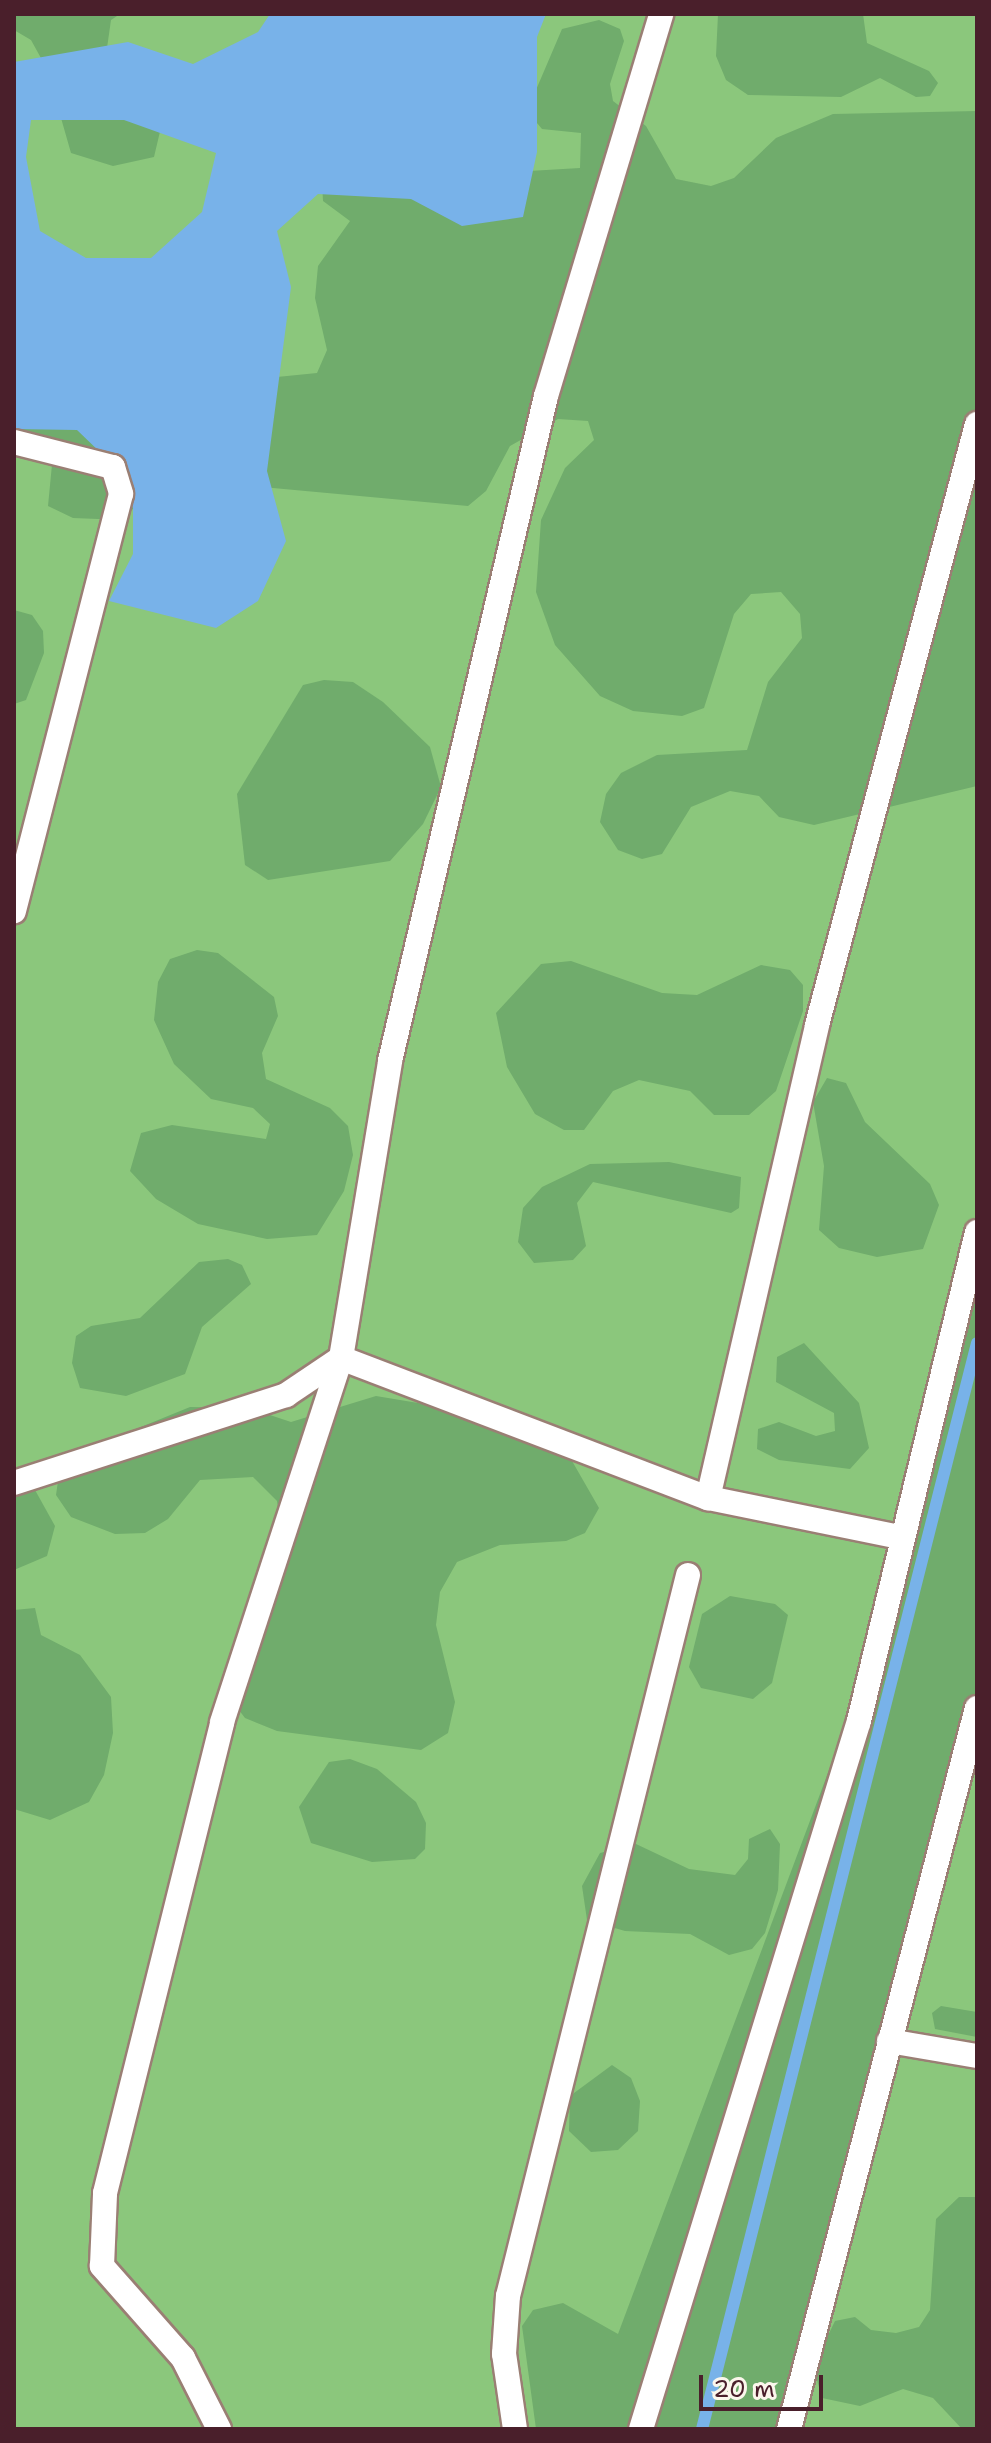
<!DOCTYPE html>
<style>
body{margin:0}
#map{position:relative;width:991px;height:2443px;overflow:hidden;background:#ebdfbd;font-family:"Shantell Sans",sans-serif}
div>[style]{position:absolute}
.green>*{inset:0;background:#8bc77c}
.forest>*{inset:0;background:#70ac6c}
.water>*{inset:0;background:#78b2e9}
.stream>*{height:12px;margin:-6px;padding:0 6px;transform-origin:6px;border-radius:6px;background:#78b2e9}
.roads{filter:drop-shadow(2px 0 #9a7f74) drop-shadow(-2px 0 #9a7f74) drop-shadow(0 2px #9a7f74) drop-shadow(0 -2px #9a7f74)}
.lane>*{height:24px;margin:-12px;padding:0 12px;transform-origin:12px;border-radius:12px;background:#fff}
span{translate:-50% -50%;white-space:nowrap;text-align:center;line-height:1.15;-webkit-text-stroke:6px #fbf7ec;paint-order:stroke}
.frame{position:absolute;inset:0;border:16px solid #4a1f2b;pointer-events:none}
.scale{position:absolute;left:699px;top:2375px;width:124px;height:36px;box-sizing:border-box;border:4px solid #4a1f2b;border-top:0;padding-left:10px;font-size:24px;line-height:28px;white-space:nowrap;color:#4a1f2b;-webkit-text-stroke:6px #fbf7ec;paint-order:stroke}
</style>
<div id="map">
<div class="green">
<div style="clip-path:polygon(14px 14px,977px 14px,977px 2429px,14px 2429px)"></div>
</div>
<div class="forest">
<div style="clip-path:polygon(14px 14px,120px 14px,111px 20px,106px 55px,162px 123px,154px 157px,113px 166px,71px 153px,47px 69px,31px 40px,14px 30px)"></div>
<div style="clip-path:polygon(718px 14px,863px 14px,867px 43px,929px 71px,938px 83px,930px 96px,916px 97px,880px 78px,841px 97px,748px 95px,726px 80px,716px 56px)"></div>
<div style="clip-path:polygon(599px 20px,620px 29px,624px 41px,610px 84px,613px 101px,646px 126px,676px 179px,711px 186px,734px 178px,776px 138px,833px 114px,977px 111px,977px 786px,814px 825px,779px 817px,759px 796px,730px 791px,691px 807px,662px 854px,642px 859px,618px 850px,600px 822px,606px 794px,621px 773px,657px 755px,747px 750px,768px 682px,802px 638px,800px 614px,781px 592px,751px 594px,734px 614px,704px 708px,682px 716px,633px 711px,600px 696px,555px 645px,536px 592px,541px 520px,565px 468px,594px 440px,588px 421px,558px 419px,510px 446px,486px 491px,468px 506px,252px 486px,267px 378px,317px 373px,327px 350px,315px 298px,318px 266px,350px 221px,323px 201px,322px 183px,580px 168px,581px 133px,542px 129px,527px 111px,562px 29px)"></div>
<div style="clip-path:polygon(14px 368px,48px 372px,140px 501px,123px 520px,73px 518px,48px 506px,53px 454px,40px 435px,14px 437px)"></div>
<div style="clip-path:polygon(14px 610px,32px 615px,43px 631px,44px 653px,26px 700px,14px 704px)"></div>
<div style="clip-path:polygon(324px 680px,353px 682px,383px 702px,430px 747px,441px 787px,423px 824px,390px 861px,268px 880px,245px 865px,237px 794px,303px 685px)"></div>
<div style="clip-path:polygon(197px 950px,218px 953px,274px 997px,278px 1016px,262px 1053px,266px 1079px,330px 1108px,348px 1126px,353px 1155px,344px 1191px,317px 1235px,267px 1239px,198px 1224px,156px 1199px,130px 1171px,141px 1133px,172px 1125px,266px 1139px,270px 1124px,253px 1108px,211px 1099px,174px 1064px,154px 1020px,158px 982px,170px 959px)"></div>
<div style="clip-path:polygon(571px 961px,662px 993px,697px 995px,761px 965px,790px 970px,803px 985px,803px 1011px,776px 1091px,749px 1115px,714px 1115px,690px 1091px,639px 1080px,613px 1091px,584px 1130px,564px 1130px,535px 1114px,507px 1067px,496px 1013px,541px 964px)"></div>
<div style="clip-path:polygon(827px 1078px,846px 1083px,865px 1122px,930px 1184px,939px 1205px,923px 1249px,877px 1257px,839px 1248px,819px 1230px,824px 1166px,813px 1102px)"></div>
<div style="clip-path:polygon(669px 1162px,741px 1177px,739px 1208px,731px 1213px,593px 1182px,577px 1203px,586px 1246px,573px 1260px,534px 1263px,518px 1242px,523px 1208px,542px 1187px,590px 1164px)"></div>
<div style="clip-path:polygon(977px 1232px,977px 1708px,788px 2429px,536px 2429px,522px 2326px,533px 2310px,563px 2303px,618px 2334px,878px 1639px)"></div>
<div style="clip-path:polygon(228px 1259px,242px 1265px,251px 1284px,202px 1327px,185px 1374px,126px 1396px,80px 1388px,72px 1363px,76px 1336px,91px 1326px,140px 1318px,199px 1262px)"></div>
<div style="clip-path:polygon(804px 1343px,859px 1403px,869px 1448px,850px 1469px,779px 1460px,757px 1449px,758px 1429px,779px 1422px,816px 1436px,835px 1431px,834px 1413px,776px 1382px,777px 1357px)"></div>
<div style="clip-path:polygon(376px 1396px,448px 1408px,568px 1454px,599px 1508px,585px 1533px,566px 1541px,500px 1545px,457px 1562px,440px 1592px,436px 1625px,455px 1702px,448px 1733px,421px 1750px,277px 1731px,245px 1718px,226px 1693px,281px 1526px,277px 1501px,253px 1477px,200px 1480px,168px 1519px,145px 1533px,115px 1534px,71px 1517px,56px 1495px,60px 1467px,82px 1451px,190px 1407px,249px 1408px,291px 1422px)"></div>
<div style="clip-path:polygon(14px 1479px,30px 1481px,55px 1526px,47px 1556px,14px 1570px)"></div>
<div style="clip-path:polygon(730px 1596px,775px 1604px,788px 1615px,772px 1683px,753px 1699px,701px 1688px,689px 1667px,702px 1614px)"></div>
<div style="clip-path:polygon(35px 1608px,41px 1635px,80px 1655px,111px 1697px,113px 1733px,104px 1775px,89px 1802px,50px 1820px,14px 1809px,14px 1610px)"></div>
<div style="clip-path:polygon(350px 1759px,377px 1769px,416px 1802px,426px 1823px,425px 1849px,415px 1859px,372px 1862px,311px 1843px,299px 1807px,329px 1762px)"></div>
<div style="clip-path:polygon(770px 1829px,780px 1844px,778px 1890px,765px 1933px,752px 1949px,729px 1955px,690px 1934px,625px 1931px,587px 1920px,582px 1886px,600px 1853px,636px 1844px,689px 1869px,735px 1875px,748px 1859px,749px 1839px)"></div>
<div style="clip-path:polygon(941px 2006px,977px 2012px,977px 2037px,935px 2029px,932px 2013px)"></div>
<div style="clip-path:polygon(612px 2065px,631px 2078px,640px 2101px,638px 2131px,618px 2150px,591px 2152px,569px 2131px,570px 2096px)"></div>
<div style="clip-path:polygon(959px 2197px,977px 2197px,977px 2429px,962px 2429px,933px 2398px,903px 2389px,860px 2406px,822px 2398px,813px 2366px,835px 2321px,855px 2317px,871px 2330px,896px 2333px,919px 2327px,930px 2310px,936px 2219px)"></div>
</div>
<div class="water">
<div style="clip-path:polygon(evenodd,270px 14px,546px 14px,537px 37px,537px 152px,523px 217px,462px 226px,411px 199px,318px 194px,277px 231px,291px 287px,267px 471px,286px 541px,258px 601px,216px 628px,109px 601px,133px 554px,133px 508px,105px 457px,77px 430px,14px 429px,14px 62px,128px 42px,193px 64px,258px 32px,270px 14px,31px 120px,124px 120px,216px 153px,202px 212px,151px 258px,86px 258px,40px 231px,26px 157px,31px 120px)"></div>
</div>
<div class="stream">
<div style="left:702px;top:2429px;width:1120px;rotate:-75.79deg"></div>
</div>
<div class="roads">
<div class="lane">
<div style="left:14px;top:442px;width:102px;rotate:14.2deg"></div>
<div style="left:113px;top:467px;width:28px;rotate:73deg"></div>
<div style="left:121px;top:494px;width:431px;rotate:104.4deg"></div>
<div style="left:341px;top:1358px;width:393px;rotate:20.9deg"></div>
<div style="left:708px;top:1498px;width:196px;rotate:11.5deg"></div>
<div style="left:14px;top:1483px;width:286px;rotate:-17.9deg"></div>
<div style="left:286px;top:1395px;width:66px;rotate:-33.9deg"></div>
<div style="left:708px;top:1498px;width:485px;rotate:-77deg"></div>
<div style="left:817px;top:1025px;width:622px;rotate:-75.09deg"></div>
<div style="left:889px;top:2041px;width:89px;rotate:9.7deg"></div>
<div style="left:219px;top:2429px;width:80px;rotate:-116.9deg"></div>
<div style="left:183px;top:2358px;width:123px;rotate:-131.4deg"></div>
<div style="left:102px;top:2266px;width:73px;rotate:-87.6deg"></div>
<div style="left:105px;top:2193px;width:485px;rotate:-76deg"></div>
<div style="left:222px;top:1722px;width:383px;rotate:-71.9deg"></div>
<div style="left:341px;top:1358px;width:301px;rotate:-80.6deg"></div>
<div style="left:390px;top:1061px;width:683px;rotate:-76.8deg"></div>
<div style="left:546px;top:396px;width:399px;rotate:-73.2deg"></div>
<div style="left:515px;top:2429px;width:76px;rotate:-98.3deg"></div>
<div style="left:504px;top:2354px;width:58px;rotate:-86.1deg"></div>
<div style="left:508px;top:2296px;width:743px;rotate:-75.98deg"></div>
<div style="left:641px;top:2429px;width:741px;rotate:-72.89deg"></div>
<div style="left:859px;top:1721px;width:503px;rotate:-76.43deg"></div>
<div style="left:789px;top:2429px;width:745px;rotate:-75.39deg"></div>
</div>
</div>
<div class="frame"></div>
<div class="scale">20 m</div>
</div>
